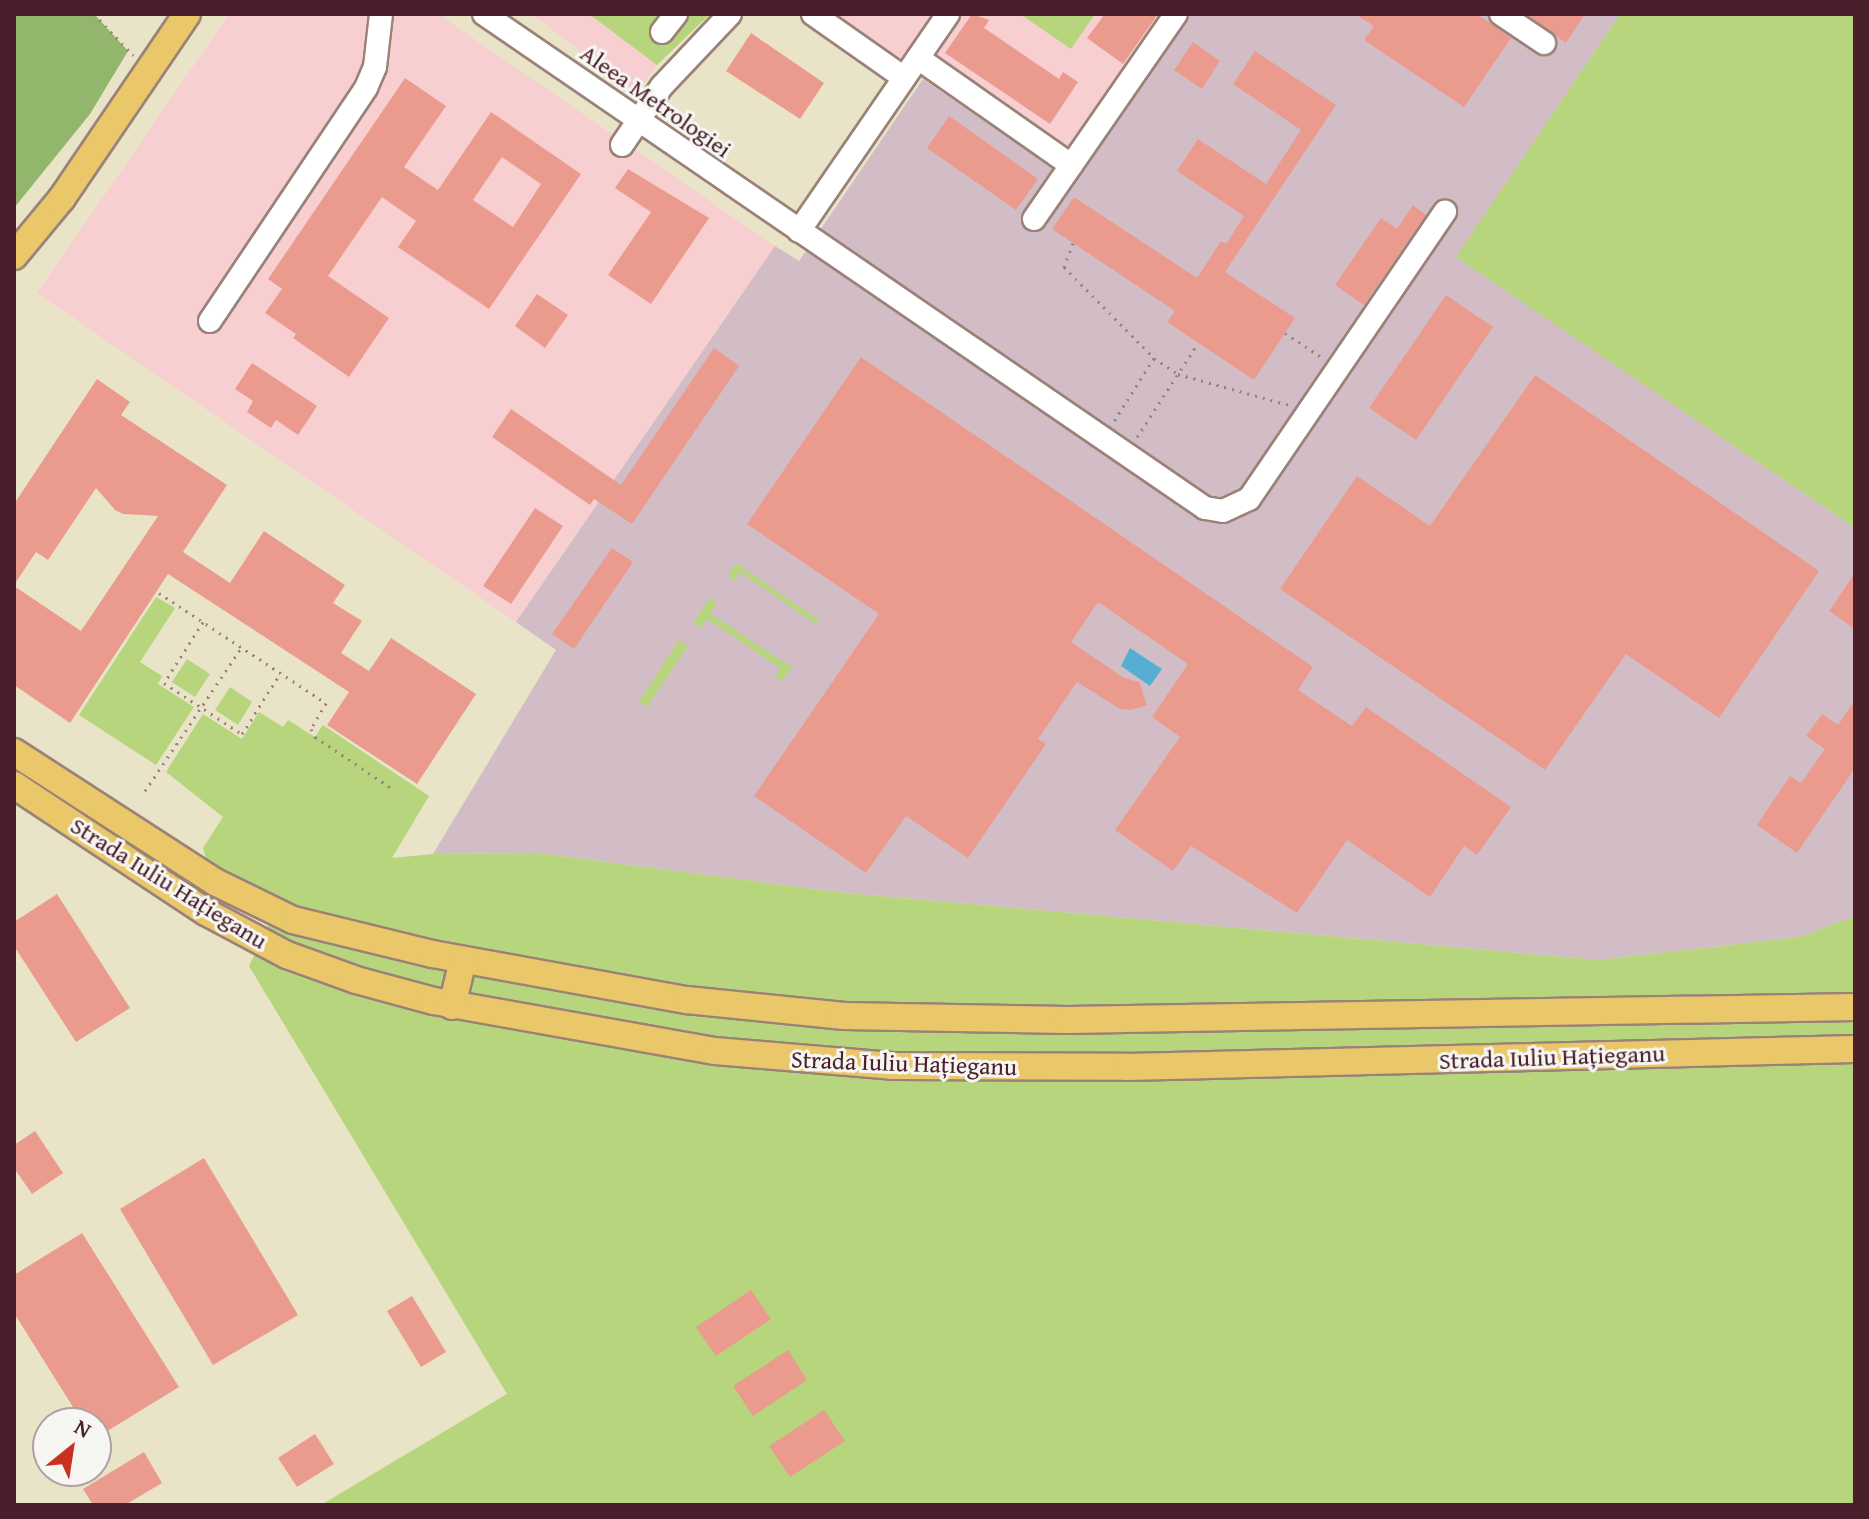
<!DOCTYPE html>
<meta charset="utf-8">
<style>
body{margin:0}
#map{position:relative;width:1869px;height:1519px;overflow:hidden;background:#e9e4c7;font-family:"Gentium Book Plus",serif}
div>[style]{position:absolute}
.built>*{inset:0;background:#f7cfd1}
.industrial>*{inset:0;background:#d2bdc6}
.green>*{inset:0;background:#b7d57c}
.forest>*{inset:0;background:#91b66c}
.water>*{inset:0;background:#56afd3}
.building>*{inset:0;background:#eb9b8e}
.path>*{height:3px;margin-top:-1.5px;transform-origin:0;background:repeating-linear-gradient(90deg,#9a8279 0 2px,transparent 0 8px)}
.roads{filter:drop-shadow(2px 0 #9a8279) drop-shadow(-2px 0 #9a8279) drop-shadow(0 2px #9a8279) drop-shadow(0 -2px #9a8279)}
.minor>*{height:22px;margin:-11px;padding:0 11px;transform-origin:11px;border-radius:11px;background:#fff}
.major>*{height:26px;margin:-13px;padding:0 13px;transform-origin:13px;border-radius:13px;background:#eac769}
span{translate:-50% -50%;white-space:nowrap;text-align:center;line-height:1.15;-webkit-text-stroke:6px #f6f6f2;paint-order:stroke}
.street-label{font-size:24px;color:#4a1f2b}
.frame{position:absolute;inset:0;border:16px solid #4a1f2b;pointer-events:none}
.north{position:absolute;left:32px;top:1407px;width:80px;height:80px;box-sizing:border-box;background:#f6f6f2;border:2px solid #b1a0a2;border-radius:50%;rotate:30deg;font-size:22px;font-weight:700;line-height:32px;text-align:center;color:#4a1f2b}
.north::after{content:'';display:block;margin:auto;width:28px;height:36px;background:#c8321e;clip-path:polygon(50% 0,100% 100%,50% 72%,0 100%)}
</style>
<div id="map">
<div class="built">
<div style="clip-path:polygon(229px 14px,438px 14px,775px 246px,516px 622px,37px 293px)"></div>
<div style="clip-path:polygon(531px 14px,710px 14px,657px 65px,637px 93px)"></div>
<div style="clip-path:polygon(833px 14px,1167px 14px,1070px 155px,903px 60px)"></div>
</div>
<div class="industrial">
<div style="clip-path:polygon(1191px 14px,1620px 14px,1457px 257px,1855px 528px,1855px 916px,1800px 937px,1598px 960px,836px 892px,537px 853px,433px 854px,556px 650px,516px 622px,775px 246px,799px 261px,923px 79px,1075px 183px)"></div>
</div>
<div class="green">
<div style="clip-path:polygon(589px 14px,710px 14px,657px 65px)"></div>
<div style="clip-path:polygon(1020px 14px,1095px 14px,1071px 49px)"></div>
<div style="clip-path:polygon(1620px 14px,1855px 14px,1855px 528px,1456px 257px)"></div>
<div style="clip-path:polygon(736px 563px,819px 620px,816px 624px,740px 572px,734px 581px,728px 576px)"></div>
<div style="clip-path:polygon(156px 597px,175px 608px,140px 662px,162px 676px,158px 684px,194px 707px,156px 765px,79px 715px)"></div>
<div style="clip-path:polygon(710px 598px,716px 603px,710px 613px,785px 663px,793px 665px,781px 682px,775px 677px,780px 668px,707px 619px,700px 628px,693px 623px)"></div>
<div style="clip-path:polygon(679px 640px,688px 646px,647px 707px,639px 702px)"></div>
<div style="clip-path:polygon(187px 659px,210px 674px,195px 697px,172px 682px)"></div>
<div style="clip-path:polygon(230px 687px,252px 702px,238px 725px,215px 710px)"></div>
<div style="clip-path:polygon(259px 712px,283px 727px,288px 720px,315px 737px,323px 725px,429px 796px,392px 858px,433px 854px,537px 853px,836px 892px,1598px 960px,1800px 937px,1855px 916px,1855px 1505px,321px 1505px,507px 1394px,249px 966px,280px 901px,206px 859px,203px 848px,223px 817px,166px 772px,203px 714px,242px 739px)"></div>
</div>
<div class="forest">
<div style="clip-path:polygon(14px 14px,94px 14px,128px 51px,90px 114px,14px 208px)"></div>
</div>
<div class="water">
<div style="clip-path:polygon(1130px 648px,1162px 669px,1150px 686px,1121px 666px)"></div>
</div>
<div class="building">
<div style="clip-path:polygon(972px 14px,989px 20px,984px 28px,1059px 79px,1063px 72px,1078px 82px,1050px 124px,945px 53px)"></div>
<div style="clip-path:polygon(1105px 14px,1158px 14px,1123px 64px,1087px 38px)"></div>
<div style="clip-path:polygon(1355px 14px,1477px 14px,1511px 38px,1464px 107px,1364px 40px,1374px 26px)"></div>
<div style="clip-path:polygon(1526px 14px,1585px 14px,1566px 43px)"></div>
<div style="clip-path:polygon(751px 33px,824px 83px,800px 119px,726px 71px)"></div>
<div style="clip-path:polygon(1193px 42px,1220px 61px,1202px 89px,1174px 70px)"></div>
<div style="clip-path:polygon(1255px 51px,1336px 105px,1225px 272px,1295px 318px,1254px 380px,1167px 322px,1175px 311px,1052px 229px,1074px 197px,1197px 278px,1221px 241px,1226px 244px,1244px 216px,1177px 171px,1198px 139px,1266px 184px,1301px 130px,1233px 84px)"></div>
<div style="clip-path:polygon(evenodd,405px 78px,446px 106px,404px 167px,438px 190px,491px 112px,581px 174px,489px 309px,398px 247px,416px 221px,382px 197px,328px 276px,389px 318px,349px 377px,293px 338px,296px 334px,265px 313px,282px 289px,268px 279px,405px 78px,502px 157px,541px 184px,513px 227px,473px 200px,502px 157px)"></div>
<div style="clip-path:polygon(949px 116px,1038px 179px,1016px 210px,927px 148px)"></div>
<div style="clip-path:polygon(628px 169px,709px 218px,651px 304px,608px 275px,651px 212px,615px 188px)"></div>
<div style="clip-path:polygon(1413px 205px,1426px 215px,1364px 305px,1335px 285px,1381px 218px,1397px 229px)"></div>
<div style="clip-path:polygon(537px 294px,568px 315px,545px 348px,515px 326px)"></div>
<div style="clip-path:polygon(1446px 295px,1493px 327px,1416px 440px,1369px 408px)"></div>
<div style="clip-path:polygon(714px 348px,739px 366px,632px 524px,594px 499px,590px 505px,492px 437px,511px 409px,621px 485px)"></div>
<div style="clip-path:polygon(861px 357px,1313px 667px,1298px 690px,1352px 726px,1366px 707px,1511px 807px,1477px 855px,1464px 846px,1430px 897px,1347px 840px,1297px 913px,1191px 846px,1173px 871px,1115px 830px,1180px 737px,1152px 717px,1188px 664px,1098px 602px,1071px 642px,1124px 678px,1139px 682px,1147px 705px,1131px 710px,1120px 709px,1077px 682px,1038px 739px,1046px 744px,968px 858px,906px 816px,866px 873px,754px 796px,879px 614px,747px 524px)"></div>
<div style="clip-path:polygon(252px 363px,317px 406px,298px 435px,276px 420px,271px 428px,247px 412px,253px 401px,235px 389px)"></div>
<div style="clip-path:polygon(1535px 375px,1819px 571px,1719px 718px,1626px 654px,1545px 770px,1280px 589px,1357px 476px,1430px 526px)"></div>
<div style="clip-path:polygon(97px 379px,130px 402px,121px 415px,227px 485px,183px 552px,230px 583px,264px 531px,345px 585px,333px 603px,362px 621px,341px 653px,369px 671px,391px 638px,476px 694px,417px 784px,327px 725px,349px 692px,168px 574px,70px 723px,14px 685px,14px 586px,81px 631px,158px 516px,123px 514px,115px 510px,96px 488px,48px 560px,36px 552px,14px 585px,14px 504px)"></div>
<div style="clip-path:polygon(535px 508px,563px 526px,511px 604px,483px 586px)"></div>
<div style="clip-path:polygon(612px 548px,633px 562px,574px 649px,552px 634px)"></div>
<div style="clip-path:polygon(1855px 573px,1855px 629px,1829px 611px)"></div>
<div style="clip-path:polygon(1855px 700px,1855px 768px,1797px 853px,1757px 825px,1790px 776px,1801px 783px,1825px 749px,1806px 736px,1822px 714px,1838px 725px)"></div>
<div style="clip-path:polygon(57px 894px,130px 1008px,76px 1042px,14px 946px,14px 922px)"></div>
<div style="clip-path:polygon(35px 1131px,63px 1173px,32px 1194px,14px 1168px,14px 1145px)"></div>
<div style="clip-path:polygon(204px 1158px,298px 1315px,213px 1365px,120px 1209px)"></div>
<div style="clip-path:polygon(82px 1233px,179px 1387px,96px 1438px,96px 1423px,83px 1423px,14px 1313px,14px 1275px)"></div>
<div style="clip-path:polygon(751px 1290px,771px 1319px,716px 1356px,696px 1327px)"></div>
<div style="clip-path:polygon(412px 1296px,446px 1352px,421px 1367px,387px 1311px)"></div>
<div style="clip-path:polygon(788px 1350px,807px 1380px,753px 1416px,733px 1386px)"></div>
<div style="clip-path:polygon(824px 1410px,845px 1441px,790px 1477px,769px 1446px)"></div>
<div style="clip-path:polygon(315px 1434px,334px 1464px,297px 1487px,278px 1458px)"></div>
<div style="clip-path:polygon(144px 1452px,162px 1483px,125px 1505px,93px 1505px,83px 1489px)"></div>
</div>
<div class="path">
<div style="left:94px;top:14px;width:57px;rotate:46.4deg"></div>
<div style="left:1073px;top:243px;width:26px;rotate:111deg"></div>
<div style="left:1064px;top:267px;width:128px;rotate:45.3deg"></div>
<div style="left:1154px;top:358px;width:75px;rotate:122.4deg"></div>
<div style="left:1285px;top:333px;width:43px;rotate:33.7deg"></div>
<div style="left:1154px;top:358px;width:29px;rotate:34deg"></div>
<div style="left:1178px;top:374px;width:115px;rotate:15.6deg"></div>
<div style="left:1137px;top:437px;width:112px;rotate:-57deg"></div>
<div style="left:159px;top:593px;width:200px;rotate:33.4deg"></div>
<div style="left:326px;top:703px;width:30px;rotate:120deg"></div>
<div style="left:311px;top:729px;width:9px;rotate:63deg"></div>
<div style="left:315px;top:737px;width:90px;rotate:33.7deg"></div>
<div style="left:203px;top:622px;width:72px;rotate:122.6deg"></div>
<div style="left:164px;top:683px;width:93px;rotate:33.2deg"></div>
<div style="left:242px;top:734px;width:71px;rotate:-57.7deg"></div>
<div style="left:145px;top:791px;width:172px;rotate:-56.1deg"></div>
</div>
<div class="roads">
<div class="minor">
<div style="left:484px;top:14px;width:874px;rotate:34.42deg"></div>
<div style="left:1205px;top:508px;width:18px;rotate:9deg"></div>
<div style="left:1223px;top:511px;width:29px;rotate:-25deg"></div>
<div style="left:1249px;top:499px;width:348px;rotate:-55.7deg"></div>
<div style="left:813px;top:14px;width:111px;rotate:35.1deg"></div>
<div style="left:1501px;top:14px;width:52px;rotate:34deg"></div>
<div style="left:662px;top:32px;width:23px;rotate:-52deg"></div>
<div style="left:918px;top:58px;width:187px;rotate:35deg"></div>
<div style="left:622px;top:145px;width:71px;rotate:-55.9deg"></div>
<div style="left:662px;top:86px;width:99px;rotate:-46.6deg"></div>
<div style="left:1034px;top:219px;width:249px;rotate:-55.3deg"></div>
<div style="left:799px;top:231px;width:263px;rotate:-55.5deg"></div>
<div style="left:210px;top:321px;width:280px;rotate:-56.2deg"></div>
<div style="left:366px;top:88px;width:23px;rotate:-67deg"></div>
<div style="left:375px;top:67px;width:53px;rotate:-83.5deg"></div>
</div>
<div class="major">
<div style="left:14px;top:256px;width:75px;rotate:-50.4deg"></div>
<div style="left:62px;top:198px;width:222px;rotate:-55.8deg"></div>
<div style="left:14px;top:752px;width:239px;rotate:32.9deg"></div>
<div style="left:215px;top:882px;width:87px;rotate:26deg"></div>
<div style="left:293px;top:920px;width:144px;rotate:13.7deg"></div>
<div style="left:433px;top:954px;width:258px;rotate:10.3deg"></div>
<div style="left:687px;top:1000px;width:158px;rotate:5.8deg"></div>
<div style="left:844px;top:1016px;width:224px;rotate:1deg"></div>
<div style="left:1068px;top:1020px;width:787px;rotate:-0.95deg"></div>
<div style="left:14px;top:785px;width:230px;rotate:33.5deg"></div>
<div style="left:206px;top:912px;width:92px;rotate:28deg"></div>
<div style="left:287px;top:955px;width:73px;rotate:19.9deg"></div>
<div style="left:356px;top:980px;width:81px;rotate:15.1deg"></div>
<div style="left:434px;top:1001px;width:285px;rotate:10.1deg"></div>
<div style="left:715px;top:1051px;width:178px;rotate:4.8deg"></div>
<div style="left:892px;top:1066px;width:235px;rotate:0.2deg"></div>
<div style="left:1127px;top:1067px;width:728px;rotate:-1.42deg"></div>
<div style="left:452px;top:1006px;width:47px;rotate:-76.6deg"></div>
</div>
</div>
<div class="street-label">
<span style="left:656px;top:101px;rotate:35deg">Aleea Metrologiei</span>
<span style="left:169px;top:883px;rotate:32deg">Strada Iuliu Hațieganu</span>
<span style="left:1552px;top:1057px;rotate:-2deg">Strada Iuliu Hațieganu</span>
<span style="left:904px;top:1063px;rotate:2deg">Strada Iuliu Hațieganu</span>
</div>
<div class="frame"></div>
<div class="north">N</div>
</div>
